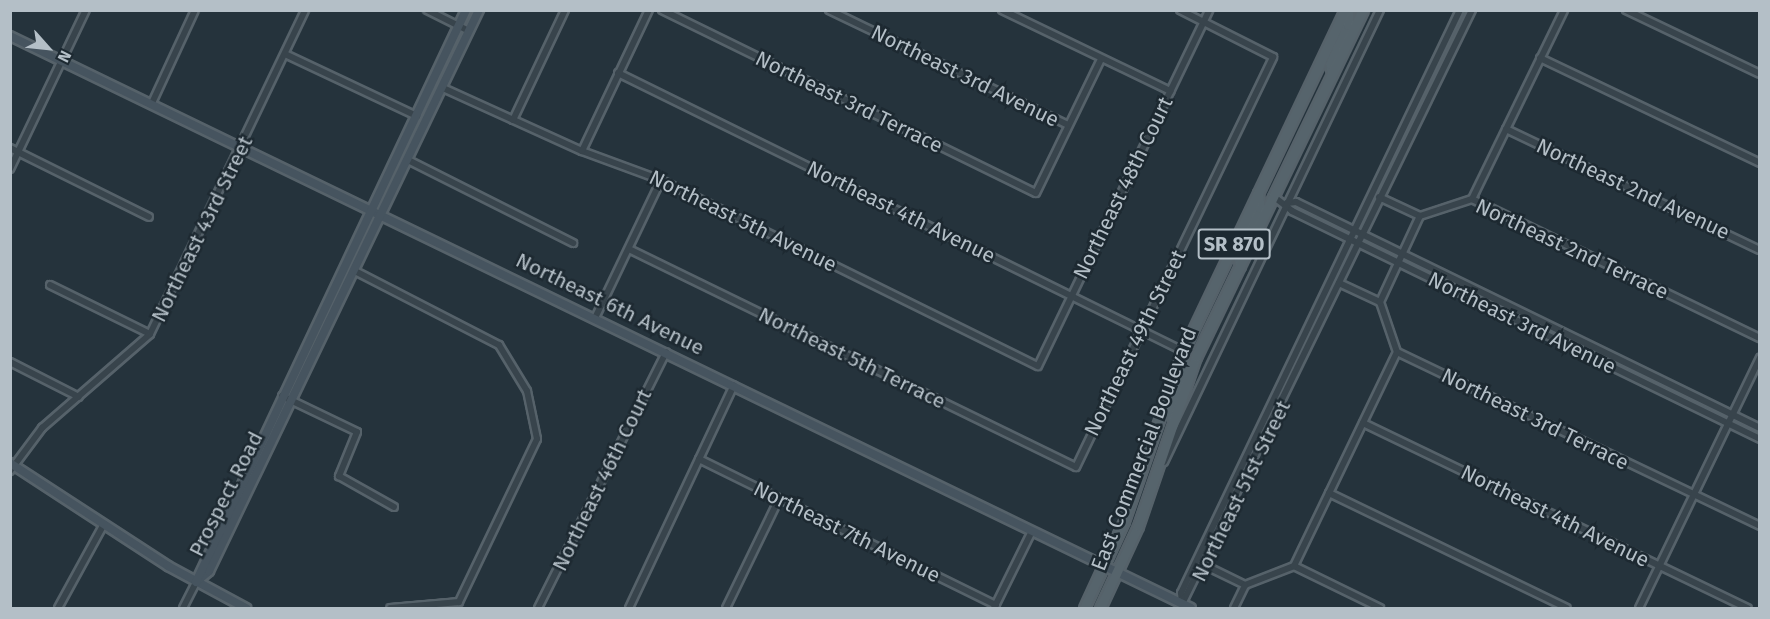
<!DOCTYPE html>
<style>
body{margin:0}
#map{position:relative;width:1770px;height:619px;overflow:hidden;background:#25333c;font-family:"Fira Sans",sans-serif}
div>[style]{position:absolute}
.green>*{inset:0;background:#273f3c}
.roads{filter:drop-shadow(2px 0 #56626a) drop-shadow(-2px 0 #56626a) drop-shadow(0 2px #56626a) drop-shadow(0 -2px #56626a)}
.street>*{height:6px;margin:-3px;padding:0 3px;transform-origin:3px;border-radius:3px;background:#38444c}
.secondary>*{height:8px;margin:-4px;padding:0 4px;transform-origin:4px;border-radius:4px;background:#46545f}
.primary>*{height:9px;margin:-4.5px;padding:0 4.5px;transform-origin:4.5px;border-radius:4.5px;background:#56646c}
span{translate:-50% -50%;white-space:nowrap;text-align:center;line-height:1.15;-webkit-text-stroke:5px #1d2931;paint-order:stroke}
.shield-label span{padding:2px 4px;background:#1d2931;border:2px solid;border-radius:4px;-webkit-text-stroke-width:0}
.shield-label{font-size:20px;color:#b4bfc7;font-weight:700}
.street-label{font-size:21px;color:#b4bfc7}
.frame{position:absolute;inset:0;border:12px solid #b4bfc7;pointer-events:none}
.north{position:absolute;left:18px;top:18px;width:60px;height:60px;-webkit-text-stroke:4px #1d2931;paint-order:stroke;rotate:117deg;font-size:16px;font-weight:700;line-height:24px;text-align:center;color:#b4bfc7}
.north::after{content:'';display:block;margin:auto;width:21px;height:27px;background:#b4bfc7;clip-path:polygon(50% 0,100% 100%,50% 72%,0 100%)}
</style>
<div id="map">
<div class="green">
<div style="clip-path:polygon(1464px 11px,1470px 11px,1362px 237px,1759px 430px,1759px 437px,1359px 242px,1189px 594px,1184px 591px,1353px 240px,1294px 210px,1297px 205px,1356px 233px)"></div>
</div>
<div class="roads">
<div class="street">
<div style="left:427px;top:10px;width:47px;rotate:26.6deg"></div>
<div style="left:662px;top:10px;width:416px;rotate:26.1deg"></div>
<div style="left:1036px;top:193px;width:149px;rotate:-64.1deg"></div>
<div style="left:829px;top:10px;width:265px;rotate:25.7deg"></div>
<div style="left:1002px;top:10px;width:187px;rotate:25.7deg"></div>
<div style="left:1626px;top:10px;width:148px;rotate:25.5deg"></div>
<div style="left:285px;top:54px;width:146px;rotate:25.2deg"></div>
<div style="left:1540px;top:58px;width:244px;rotate:25.5deg"></div>
<div style="left:618px;top:73px;width:630px;rotate:26.2deg"></div>
<div style="left:443px;top:88px;width:153px;rotate:24.4deg"></div>
<div style="left:582px;top:151px;width:84px;rotate:20.2deg"></div>
<div style="left:661px;top:180px;width:420px;rotate:26.3deg"></div>
<div style="left:1038px;top:366px;width:395px;rotate:-64.3deg"></div>
<div style="left:152px;top:103px;width:102px;rotate:-65.2deg"></div>
<div style="left:513px;top:120px;width:122px;rotate:-64.7deg"></div>
<div style="left:1506px;top:129px;width:281px;rotate:25.5deg"></div>
<div style="left:10px;top:148px;width:155px;rotate:26.4deg"></div>
<div style="left:582px;top:151px;width:156px;rotate:-64.6deg"></div>
<div style="left:408px;top:160px;width:185px;rotate:26.7deg"></div>
<div style="left:10px;top:169px;width:176px;rotate:-64.5deg"></div>
<div style="left:1273px;top:196px;width:24px;rotate:38deg"></div>
<div style="left:1292px;top:211px;width:521px;rotate:25.97deg"></div>
<div style="left:1379px;top:197px;width:45px;rotate:24.9deg"></div>
<div style="left:1420px;top:216px;width:55px;rotate:-18.1deg"></div>
<div style="left:1472px;top:199px;width:320px;rotate:25.8deg"></div>
<div style="left:1472px;top:199px;width:210px;rotate:-64deg"></div>
<div style="left:1287px;top:203px;width:9px;rotate:-6deg"></div>
<div style="left:1296px;top:202px;width:516px;rotate:25.97deg"></div>
<div style="left:629px;top:249px;width:497px;rotate:26deg"></div>
<div style="left:1076px;top:467px;width:455px;rotate:-64.3deg"></div>
<div style="left:1273px;top:57px;width:104px;rotate:-153.2deg"></div>
<div style="left:355px;top:271px;width:162px;rotate:27.2deg"></div>
<div style="left:499px;top:345px;width:54px;rotate:58.7deg"></div>
<div style="left:527px;top:391px;width:49px;rotate:78.2deg"></div>
<div style="left:537px;top:439px;width:181px;rotate:115.6deg"></div>
<div style="left:459px;top:602px;width:69px;rotate:175deg"></div>
<div style="left:1339px;top:283px;width:45px;rotate:24.9deg"></div>
<div style="left:1380px;top:302px;width:53px;rotate:71.2deg"></div>
<div style="left:1397px;top:352px;width:403px;rotate:25.6deg"></div>
<div style="left:50px;top:285px;width:111px;rotate:26.1deg"></div>
<div style="left:1380px;top:302px;width:95px;rotate:-65.1deg"></div>
<div style="left:595px;top:318px;width:153px;rotate:-64.4deg"></div>
<div style="left:10px;top:362px;width:77px;rotate:26.9deg"></div>
<div style="left:282px;top:396px;width:83px;rotate:25.6deg"></div>
<div style="left:357px;top:432px;width:48px;rotate:112.2deg"></div>
<div style="left:339px;top:476px;width:63px;rotate:29.4deg"></div>
<div style="left:1363px;top:423px;width:427px;rotate:25.7deg"></div>
<div style="left:699px;top:459px;width:331px;rotate:26.2deg"></div>
<div style="left:1164px;top:462px;width:501px;rotate:-64.46deg"></div>
<div style="left:10px;top:471px;width:54px;rotate:-53.3deg"></div>
<div style="left:42px;top:428px;width:143px;rotate:-41deg"></div>
<div style="left:150px;top:334px;width:359px;rotate:-64.4deg"></div>
<div style="left:1329px;top:493px;width:264px;rotate:25.8deg"></div>
<div style="left:1204px;top:565px;width:46px;rotate:26deg"></div>
<div style="left:1245px;top:585px;width:53px;rotate:-21.2deg"></div>
<div style="left:1294px;top:566px;width:96px;rotate:26deg"></div>
<div style="left:1294px;top:566px;width:237px;rotate:-64.3deg"></div>
<div style="left:1182px;top:604px;width:661px;rotate:-63.98deg"></div>
<div style="left:1182px;top:604px;width:11px;rotate:-95deg"></div>
<div style="left:1181px;top:593px;width:646px;rotate:-64.43deg"></div>
<div style="left:58px;top:608px;width:96px;rotate:-61.3deg"></div>
<div style="left:183px;top:608px;width:29px;rotate:-63deg"></div>
<div style="left:538px;top:608px;width:286px;rotate:-63.4deg"></div>
<div style="left:629px;top:608px;width:246px;rotate:-64.8deg"></div>
<div style="left:726px;top:608px;width:121px;rotate:-64.1deg"></div>
<div style="left:994px;top:608px;width:86px;rotate:-63.7deg"></div>
<div style="left:1234px;top:608px;width:25px;rotate:-64deg"></div>
<div style="left:1639px;top:608px;width:278px;rotate:-64.2deg"></div>
</div>
<div class="secondary">
<div style="left:10px;top:36px;width:1312px;rotate:25.84deg"></div>
<div style="left:10px;top:463px;width:189px;rotate:33.1deg"></div>
<div style="left:168px;top:566px;width:89px;rotate:28.3deg"></div>
<div style="left:196px;top:582px;width:17px;rotate:-40deg"></div>
<div style="left:209px;top:571px;width:623px;rotate:-64.3deg"></div>
<div style="left:196px;top:582px;width:633px;rotate:-64.73deg"></div>
</div>
<div class="primary">
<div style="left:1332px;top:73px;width:9px;rotate:-103deg"></div>
<div style="left:1330px;top:64px;width:43px;rotate:-65.2deg"></div>
<div style="left:1348px;top:25px;width:15px;rotate:-90deg"></div>
<div style="left:1240px;top:266px;width:11px;rotate:-100deg"></div>
<div style="left:1238px;top:255px;width:52px;rotate:-64.9deg"></div>
<div style="left:1260px;top:208px;width:15px;rotate:-98deg"></div>
<div style="left:1173px;top:419px;width:11px;rotate:-112deg"></div>
<div style="left:1169px;top:409px;width:47px;rotate:-70deg"></div>
<div style="left:1185px;top:365px;width:14px;rotate:-98deg"></div>
<div style="left:1084px;top:608px;width:96px;rotate:-65.3deg"></div>
<div style="left:1124px;top:521px;width:180px;rotate:-70.9deg"></div>
<div style="left:1183px;top:351px;width:378px;rotate:-64.6deg"></div>
<div style="left:1100px;top:608px;width:90px;rotate:-65.1deg"></div>
<div style="left:1138px;top:526px;width:179px;rotate:-71.1deg"></div>
<div style="left:1196px;top:357px;width:385px;rotate:-64.3deg"></div>
</div>
</div>
<div class="shield-label">
<span style="left:1234px;top:244px">SR 870</span>
</div>
<div class="street-label">
<span style="left:965px;top:76px;rotate:26deg">Northeast 3rd Avenue</span>
<span style="left:849px;top:102px;rotate:26deg">Northeast 3rd Terrace</span>
<span style="left:1123px;top:188px;rotate:-64deg">Northeast 48th Court</span>
<span style="left:1633px;top:189px;rotate:25deg">Northeast 2nd Avenue</span>
<span style="left:901px;top:212px;rotate:26deg">Northeast 4th Avenue</span>
<span style="left:743px;top:221px;rotate:26deg">Northeast 5th Avenue</span>
<span style="left:202px;top:229px;rotate:-64deg">Northeast 43rd Street</span>
<span style="left:1572px;top:249px;rotate:25deg">Northeast 2nd Terrace</span>
<span style="left:610px;top:304px;rotate:26deg">Northeast 6th Avenue</span>
<span style="left:1522px;top:323px;rotate:26deg">Northeast 3rd Avenue</span>
<span style="left:1135px;top:343px;rotate:-64deg">Northeast 49th Street</span>
<span style="left:852px;top:358px;rotate:26deg">Northeast 5th Terrace</span>
<span style="left:1535px;top:419px;rotate:26deg">Northeast 3rd Terrace</span>
<span style="left:1144px;top:449px;rotate:-69deg">East Commercial Boulevard</span>
<span style="left:602px;top:480px;rotate:-64deg">Northeast 46th Court</span>
<span style="left:1241px;top:491px;rotate:-64deg">Northeast 51st Street</span>
<span style="left:226px;top:494px;rotate:-63deg">Prospect Road</span>
<span style="left:1555px;top:516px;rotate:26deg">Northeast 4th Avenue</span>
<span style="left:847px;top:532px;rotate:26deg">Northeast 7th Avenue</span>
</div>
<div class="frame"></div>
<div class="north">N</div>
</div>
